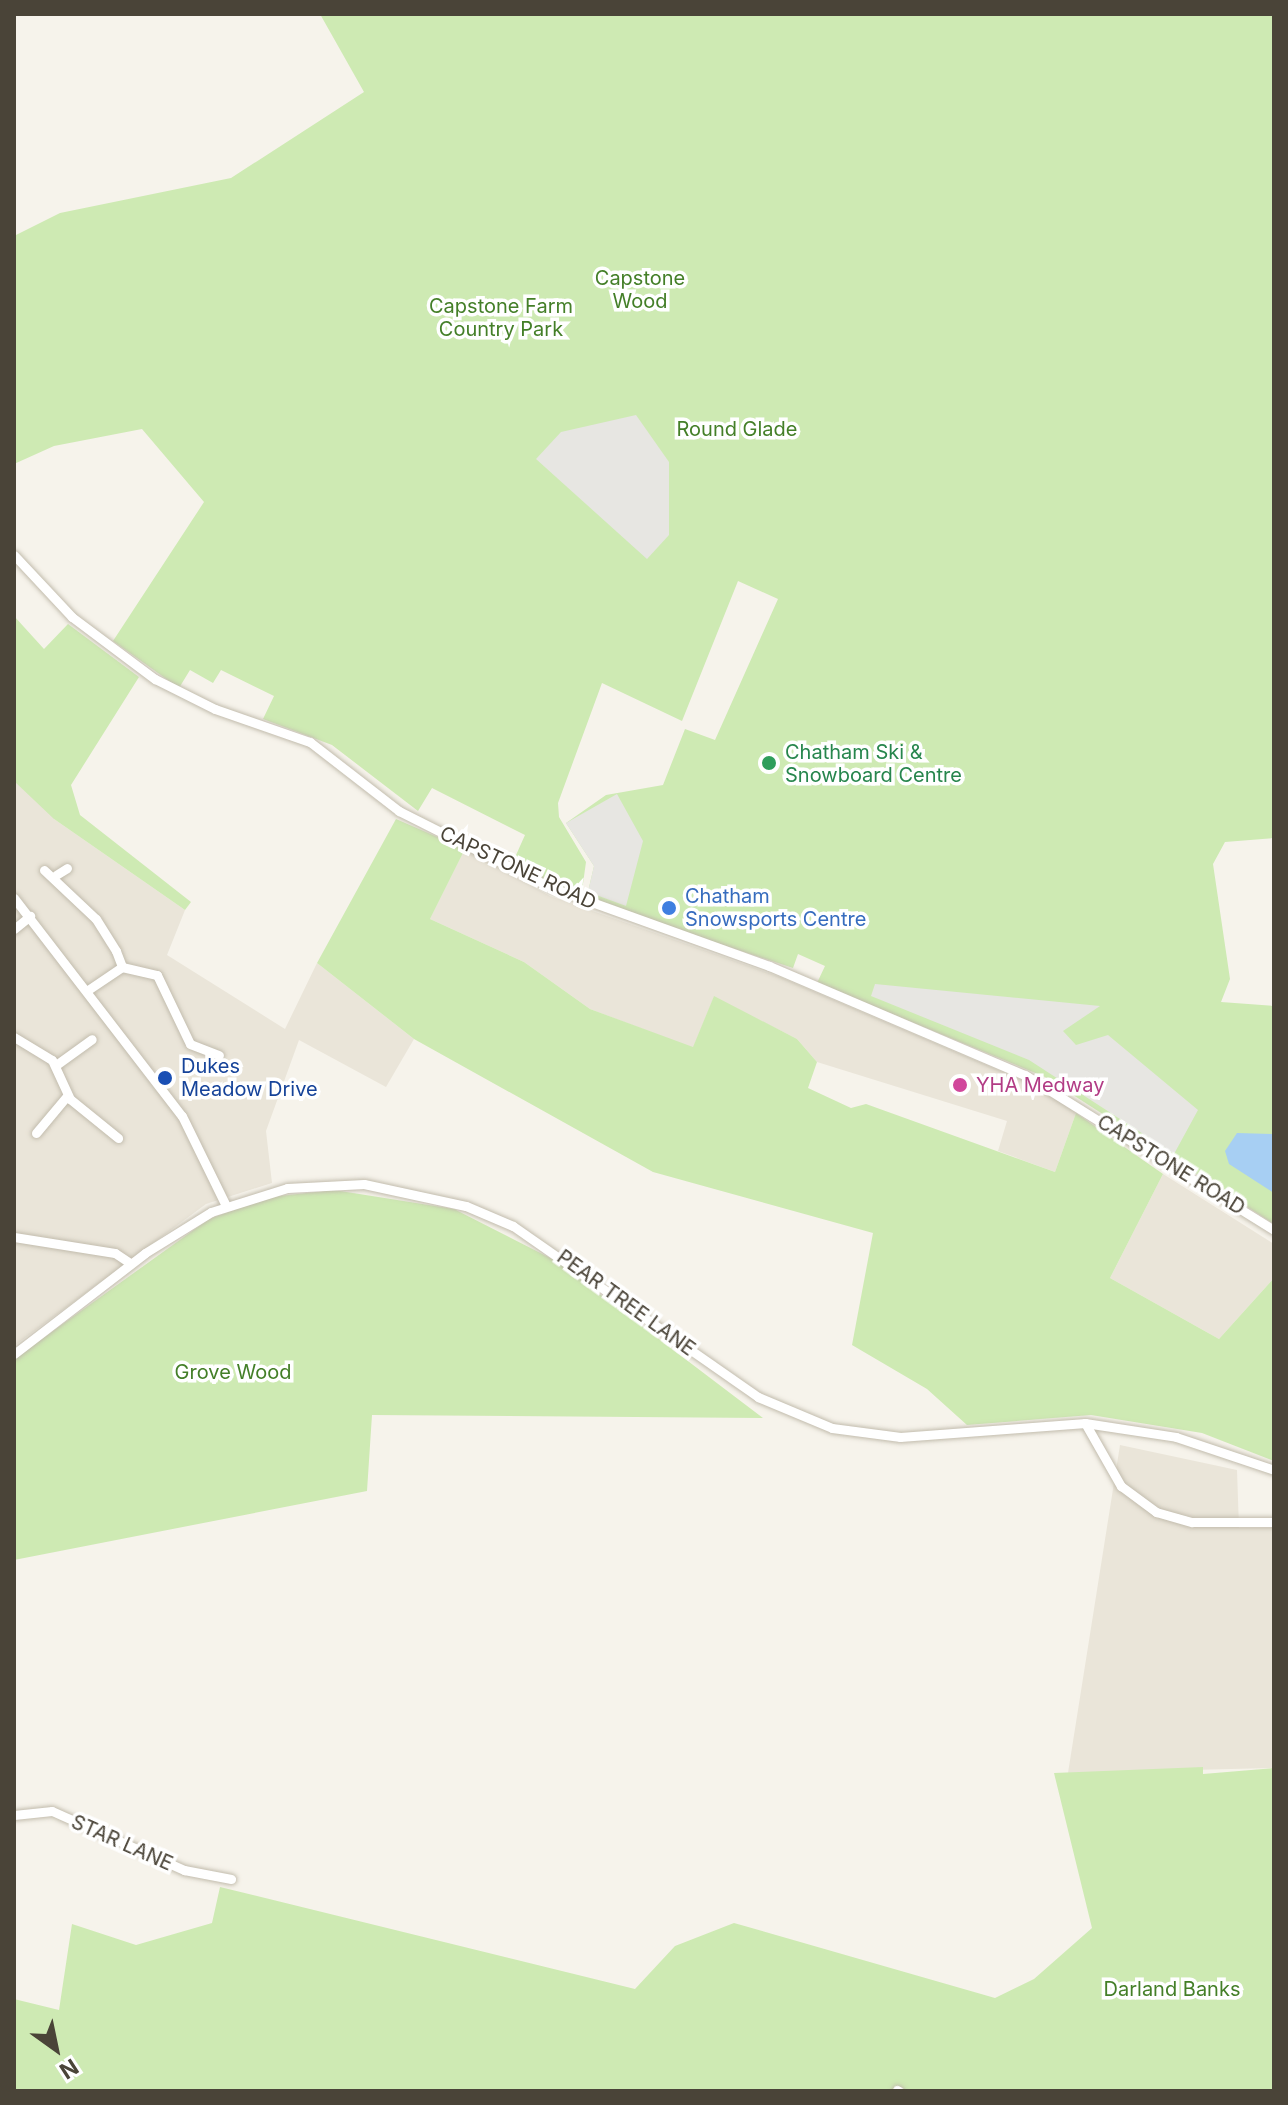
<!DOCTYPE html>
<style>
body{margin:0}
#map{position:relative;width:1288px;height:2105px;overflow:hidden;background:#f6f3eb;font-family:Inter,sans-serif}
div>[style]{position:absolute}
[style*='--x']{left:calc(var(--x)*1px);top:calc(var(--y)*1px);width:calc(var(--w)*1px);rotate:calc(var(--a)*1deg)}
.residential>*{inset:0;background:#eae5d9}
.green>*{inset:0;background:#ceeab3}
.parking>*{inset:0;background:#e7e6e2}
.water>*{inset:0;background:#a7cff3}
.roads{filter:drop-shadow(0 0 2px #c2bcad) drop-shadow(0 0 2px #c2bcad)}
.minor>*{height:9px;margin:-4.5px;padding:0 4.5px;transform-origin:4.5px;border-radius:4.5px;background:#fff}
.dots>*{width:22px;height:22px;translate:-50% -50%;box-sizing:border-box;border:4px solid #fff;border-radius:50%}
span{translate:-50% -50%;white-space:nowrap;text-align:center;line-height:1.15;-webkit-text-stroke:7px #fff;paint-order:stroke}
.park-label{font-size:20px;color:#447f28}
.leisure-label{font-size:20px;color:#27864d}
.left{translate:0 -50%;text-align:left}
.street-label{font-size:20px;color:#4a4438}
.shop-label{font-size:20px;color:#366cbe}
.transit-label{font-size:20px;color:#164399}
.hotel-label{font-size:20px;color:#b23c85}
.frame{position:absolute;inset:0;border:16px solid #4a4438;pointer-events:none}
.north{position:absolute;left:16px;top:2009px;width:80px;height:80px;-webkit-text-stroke:6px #fff;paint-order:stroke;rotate:147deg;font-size:22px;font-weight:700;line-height:32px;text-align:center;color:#4a4438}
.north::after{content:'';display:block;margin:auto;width:28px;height:36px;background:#4a4438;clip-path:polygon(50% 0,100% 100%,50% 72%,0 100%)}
</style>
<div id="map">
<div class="residential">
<i style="clip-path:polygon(14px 733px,71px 785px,54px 819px,185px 910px,167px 955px,285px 1029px,317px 963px,414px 1039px,386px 1087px,299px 1040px,266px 1131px,272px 1183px,206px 1204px,14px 1346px)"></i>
<i style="clip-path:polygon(465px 849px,550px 896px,780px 977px,1038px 1087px,1076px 1113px,1055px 1172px,998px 1151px,1007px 1121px,817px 1062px,797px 1039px,714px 997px,693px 1048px,590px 1009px,524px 962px,430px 919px)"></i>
<i style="clip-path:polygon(1163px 1174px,1274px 1244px,1274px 1278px,1219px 1339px,1110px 1278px)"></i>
<i style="clip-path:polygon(1120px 1445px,1237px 1470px,1239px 1528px,1274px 1528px,1274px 1768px,1068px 1773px)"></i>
</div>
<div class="green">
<i style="clip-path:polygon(320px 14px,1274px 14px,1274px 838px,1225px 842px,1213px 864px,1230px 979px,1221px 1002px,1274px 1006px,1274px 1224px,1045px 1077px,817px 983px,825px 966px,798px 954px,793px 968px,586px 900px,594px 866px,566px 823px,606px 795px,663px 785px,685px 729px,715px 740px,778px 599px,738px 581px,682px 721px,602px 683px,558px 803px,559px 817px,586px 862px,581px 898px,512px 864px,525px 835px,432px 788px,418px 811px,332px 745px,263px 719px,274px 696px,221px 670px,213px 683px,190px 670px,179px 688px,113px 641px,204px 502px,142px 429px,54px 446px,14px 464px,14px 236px,60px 213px,231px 178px,364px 92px)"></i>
<i style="clip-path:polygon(14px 616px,44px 649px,68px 624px,139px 677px,71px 785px,80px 815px,191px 902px,185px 910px,54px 819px,14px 781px)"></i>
<i style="clip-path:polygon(396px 819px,465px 849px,430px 919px,524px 962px,590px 1009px,693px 1047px,714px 996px,797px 1039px,817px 1062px,808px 1088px,851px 1108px,866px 1104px,1055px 1172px,1076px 1113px,1163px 1174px,1110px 1278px,1219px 1339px,1274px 1278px,1274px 1461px,1202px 1433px,1091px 1415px,967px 1425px,927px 1389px,852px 1345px,873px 1233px,653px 1172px,414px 1039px,317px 963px)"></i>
<i style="clip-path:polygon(334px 1190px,454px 1209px,556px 1261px,763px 1418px,372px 1415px,367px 1491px,14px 1560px,14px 1359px,209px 1219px,270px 1197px)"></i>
<i style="clip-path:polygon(1203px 1767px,1203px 1774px,1274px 1768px,1274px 2091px,14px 2091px,14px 1999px,59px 2010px,72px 1924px,136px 1945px,212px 1923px,220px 1887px,635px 1989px,675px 1946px,734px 1923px,995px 1998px,1034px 1979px,1092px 1928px,1054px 1773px)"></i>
</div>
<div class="parking">
<i style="clip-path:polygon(636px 415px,669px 462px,669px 535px,647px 559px,536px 459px,561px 432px)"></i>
<i style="clip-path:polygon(617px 794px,643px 841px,626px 906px,588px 892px,594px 866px,566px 823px)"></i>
<i style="clip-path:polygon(875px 984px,1100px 1006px,1063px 1031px,1076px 1045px,1108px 1035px,1198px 1110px,1174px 1154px,1029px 1060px,871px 996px)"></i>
</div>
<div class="water">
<i style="clip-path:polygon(1237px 1133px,1274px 1134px,1274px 1193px,1229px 1164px,1225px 1151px)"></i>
</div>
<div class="roads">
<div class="minor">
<i style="--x:14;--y:555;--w:85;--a:46.9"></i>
<i style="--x:72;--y:617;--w:104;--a:36.8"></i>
<i style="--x:155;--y:679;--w:67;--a:26.6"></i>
<i style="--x:215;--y:709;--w:101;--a:19.2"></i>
<i style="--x:310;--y:742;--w:113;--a:37.8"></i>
<i style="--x:399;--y:811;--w:169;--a:26.7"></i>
<i style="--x:550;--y:887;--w:233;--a:19.8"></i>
<i style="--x:769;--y:966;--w:278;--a:23.1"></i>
<i style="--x:1025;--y:1075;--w:293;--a:31.9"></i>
<i style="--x:44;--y:870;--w:71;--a:43.3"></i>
<i style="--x:96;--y:919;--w:38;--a:58"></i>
<i style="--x:116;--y:951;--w:17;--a:69"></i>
<i style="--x:122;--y:967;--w:40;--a:146"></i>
<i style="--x:56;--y:875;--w:13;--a:-32"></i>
<i style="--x:14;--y:898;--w:275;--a:52.4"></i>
<i style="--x:182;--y:1116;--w:100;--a:63.9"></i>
<i style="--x:14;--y:929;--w:21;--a:-39"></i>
<i style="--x:122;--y:967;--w:36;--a:13"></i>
<i style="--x:157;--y:975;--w:76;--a:64.4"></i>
<i style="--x:190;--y:1044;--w:31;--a:21"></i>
<i style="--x:14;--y:1037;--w:44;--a:31.2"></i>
<i style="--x:52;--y:1060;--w:43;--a:65.2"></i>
<i style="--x:70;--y:1099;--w:62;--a:39.1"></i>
<i style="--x:56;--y:1065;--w:44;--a:-35.8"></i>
<i style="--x:36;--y:1133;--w:48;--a:-50"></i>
<i style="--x:14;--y:1237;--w:102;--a:9"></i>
<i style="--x:115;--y:1253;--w:18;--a:34"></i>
<i style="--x:14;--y:1354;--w:165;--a:-37.6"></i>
<i style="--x:145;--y:1253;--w:78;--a:-31.8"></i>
<i style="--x:211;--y:1212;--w:80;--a:-17.5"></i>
<i style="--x:287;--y:1188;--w:77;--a:-3"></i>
<i style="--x:364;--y:1184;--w:104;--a:12.2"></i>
<i style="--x:466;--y:1206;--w:51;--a:23.1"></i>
<i style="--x:513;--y:1226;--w:299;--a:34.9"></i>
<i style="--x:758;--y:1397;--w:80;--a:22.7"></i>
<i style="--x:832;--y:1428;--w:69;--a:7.5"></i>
<i style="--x:900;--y:1437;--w:186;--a:-4.3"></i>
<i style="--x:1085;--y:1423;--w:92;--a:8.7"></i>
<i style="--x:1176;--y:1437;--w:103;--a:18.6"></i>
<i style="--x:1085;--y:1423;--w:73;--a:60.3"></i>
<i style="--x:1121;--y:1486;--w:44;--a:36.6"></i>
<i style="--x:1156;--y:1512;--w:37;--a:16"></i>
<i style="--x:1192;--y:1522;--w:82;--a:0"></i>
<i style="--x:14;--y:1815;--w:38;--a:-6"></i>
<i style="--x:52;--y:1811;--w:145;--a:24.1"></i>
<i style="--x:184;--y:1870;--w:48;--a:10.8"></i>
<i style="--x:897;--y:2090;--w:2;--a:27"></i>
</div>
</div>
<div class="dots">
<i style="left:769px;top:763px;background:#2e9e5b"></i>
<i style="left:669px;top:908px;background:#3f7fe0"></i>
<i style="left:165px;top:1078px;background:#1a4fb4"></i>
<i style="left:960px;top:1085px;background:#d1479c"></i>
</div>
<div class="park-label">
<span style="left:640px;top:290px">Capstone<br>Wood</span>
<span style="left:501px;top:318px">Capstone Farm<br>Country Park</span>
<span style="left:737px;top:429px">Round Glade</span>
<span style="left:233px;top:1372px">Grove Wood</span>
<span style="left:1172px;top:1989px">Darland Banks</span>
</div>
<div class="leisure-label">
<span class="left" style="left:785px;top:764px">Chatham Ski &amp;<br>Snowboard Centre</span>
</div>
<div class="street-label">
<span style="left:518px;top:868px;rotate:25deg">CAPSTONE ROAD</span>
<span style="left:1171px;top:1165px;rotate:32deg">CAPSTONE ROAD</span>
<span style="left:626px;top:1303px;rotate:36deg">PEAR TREE LANE</span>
<span style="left:122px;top:1843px;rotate:24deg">STAR LANE</span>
</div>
<div class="shop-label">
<span class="left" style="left:685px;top:908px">Chatham<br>Snowsports Centre</span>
</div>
<div class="transit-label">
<span class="left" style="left:181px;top:1078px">Dukes<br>Meadow Drive</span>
</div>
<div class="hotel-label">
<span class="left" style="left:976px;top:1085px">YHA Medway</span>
</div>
<div class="frame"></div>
<div class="north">N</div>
</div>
